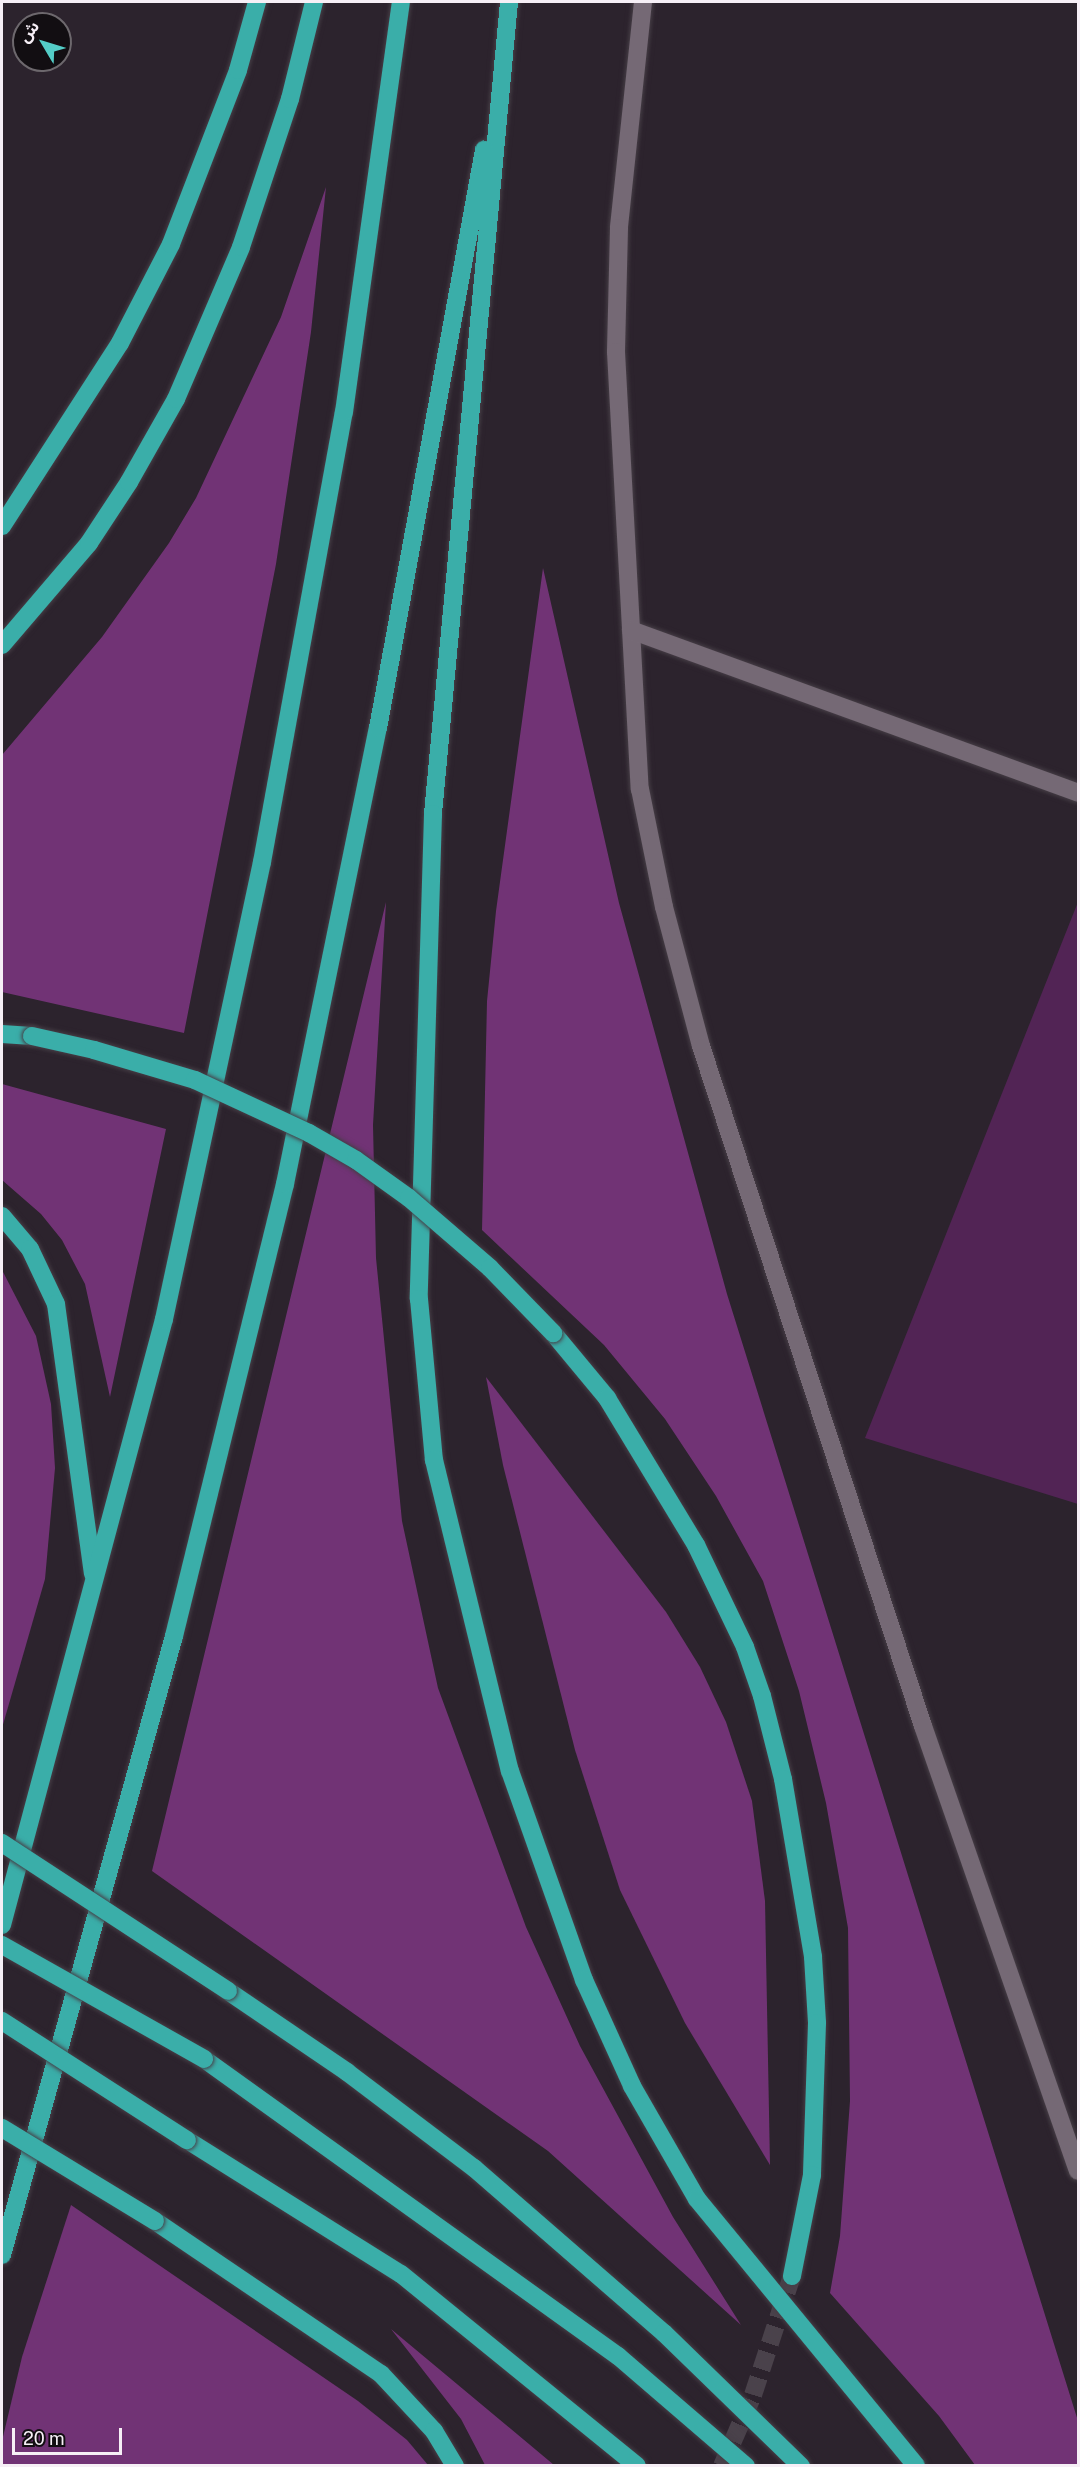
<!DOCTYPE html>
<meta charset="utf-8">
<style>
body{margin:0}
#map{position:relative;width:1080px;height:2467px;overflow:hidden;background:#2c232d;font-family:"Public Sans","Noto Sans Arabic",sans-serif}
div>[style]{position:absolute}
[style*='--x']{left:calc(var(--x)*1px);top:calc(var(--y)*1px);width:calc(var(--w)*1px);rotate:calc(var(--a)*1deg)}
.green>*{inset:0;background:#522455}
.forest>*{inset:0;background:#713375}
.highway-tunnel>*{height:18px;margin-top:-9px;transform-origin:0;background:repeating-linear-gradient(90deg,#4a424b 0 18px,transparent 0 27px)}
.roads{filter:drop-shadow(0 0 2px #463e46) drop-shadow(0 0 2px #463e46)}
.street>*{height:18px;margin:-9px;padding:0 9px;transform-origin:9px;border-radius:9px;background:#756975}
.highway>*{height:18px;margin:-9px;padding:0 9px;transform-origin:9px;border-radius:9px;background:#3aaea9}
.bridges{filter:drop-shadow(0 0 2px #463e46) drop-shadow(0 0 2px #463e46)}
.highway-bridge>*{height:18px;margin:-9px;padding:0 9px;transform-origin:9px;border-radius:9px;background:#3aaea9}
span{translate:-50% -50%;white-space:nowrap;text-align:center;line-height:1.15;-webkit-text-stroke:6px #120e12;paint-order:stroke}
.frame{position:absolute;inset:0;border:3px solid #f6eff6;pointer-events:none}
.north{position:absolute;left:12px;top:12px;width:60px;height:60px;box-sizing:border-box;background:#120e12;border:2px solid #6d686d;border-radius:50%;rotate:308deg;font-size:16px;font-weight:700;line-height:24px;text-align:center;color:#f6eff6}
.north::after{content:'';display:block;margin:auto;width:21px;height:27px;background:#54cdc7;clip-path:polygon(50% 0,100% 100%,50% 72%,0 100%)}
.scale{position:absolute;left:12px;top:2428px;width:110px;height:27px;box-sizing:border-box;border:3px solid #f6eff6;border-top:0;padding-left:8px;font-size:18px;line-height:21px;white-space:nowrap;color:#f6eff6;-webkit-text-stroke:4px #120e12;paint-order:stroke}
</style>
<div id="map">
<div class="green">
<i style="clip-path:polygon(1078px 902px,1078px 1504px,865px 1438px)"></i>
</div>
<div class="forest">
<i style="clip-path:polygon(326px 187px,311px 332px,276px 564px,184px 1033px,2px 992px,2px 755px,102px 637px,169px 543px,196px 498px,281px 317px)"></i>
<i style="clip-path:polygon(543px 568px,619px 903px,727px 1294px,1078px 2421px,1078px 2465px,975px 2465px,939px 2416px,830px 2293px,840px 2236px,850px 2101px,848px 1928px,826px 1803px,799px 1691px,763px 1581px,716px 1496px,665px 1419px,604px 1345px,482px 1230px,487px 1001px,496px 911px)"></i>
<i style="clip-path:polygon(386px 902px,373px 1125px,376px 1258px,402px 1521px,438px 1688px,526px 1927px,580px 2046px,673px 2217px,741px 2325px,548px 2151px,152px 1871px)"></i>
<i style="clip-path:polygon(2px 1084px,166px 1129px,110px 1397px,85px 1284px,62px 1240px,41px 1214px,2px 1180px)"></i>
<i style="clip-path:polygon(2px 1270px,36px 1336px,51px 1404px,55px 1468px,45px 1579px,2px 1728px)"></i>
<i style="clip-path:polygon(486px 1377px,666px 1612px,700px 1667px,726px 1722px,752px 1801px,765px 1901px,770px 2165px,685px 2023px,620px 1890px,575px 1750px,503px 1465px)"></i>
<i style="clip-path:polygon(71px 2205px,358px 2401px,407px 2440px,428px 2465px,2px 2465px,2px 2441px,22px 2357px)"></i>
<i style="clip-path:polygon(391px 2329px,554px 2465px,485px 2465px,461px 2419px)"></i>
</div>
<div class="highway-tunnel">
<i style="--x:722;--y:2466;--w:77;--a:-66.4"></i>
<i style="--x:753;--y:2395;--w:125;--a:-71.9"></i>
</div>
<div class="roads">
<div class="street">
<i style="--x:643;--y:2;--w:227;--a:96.1"></i>
<i style="--x:619;--y:228;--w:124;--a:91.4"></i>
<i style="--x:616;--y:352;--w:438;--a:86.9"></i>
<i style="--x:640;--y:789;--w:120;--a:78.5"></i>
<i style="--x:664;--y:907;--w:144;--a:75.1"></i>
<i style="--x:701;--y:1046;--w:715;--a:71.92"></i>
<i style="--x:923;--y:1726;--w:471;--a:70.8"></i>
<i style="--x:631;--y:630;--w:476;--a:20"></i>
</div>
<div class="highway">
<i style="--x:509;--y:2;--w:816;--a:95.35"></i>
<i style="--x:433;--y:814;--w:485;--a:91.7"></i>
<i style="--x:419;--y:1299;--w:162;--a:84.7"></i>
<i style="--x:434;--y:1460;--w:320;--a:76.3"></i>
<i style="--x:510;--y:1771;--w:222;--a:70.5"></i>
<i style="--x:584;--y:1980;--w:116;--a:65.6"></i>
<i style="--x:632;--y:2086;--w:130;--a:60.1"></i>
<i style="--x:697;--y:2199;--w:345;--a:50.6"></i>
<i style="--x:2;--y:526;--w:218;--a:-57.2"></i>
<i style="--x:120;--y:343;--w:111;--a:-62.7"></i>
<i style="--x:171;--y:244;--w:186;--a:-68.9"></i>
<i style="--x:238;--y:70;--w:71;--a:-74.4"></i>
<i style="--x:2;--y:645;--w:134;--a:-49.5"></i>
<i style="--x:89;--y:543;--w:73;--a:-56.7"></i>
<i style="--x:129;--y:482;--w:95;--a:-60.5"></i>
<i style="--x:176;--y:399;--w:165;--a:-66.8"></i>
<i style="--x:241;--y:247;--w:156;--a:-71.7"></i>
<i style="--x:290;--y:99;--w:100;--a:-76.1"></i>
<i style="--x:2;--y:1034;--w:30;--a:4"></i>
<i style="--x:2;--y:1216;--w:43;--a:49.7"></i>
<i style="--x:30;--y:1249;--w:61;--a:64.7"></i>
<i style="--x:56;--y:1304;--w:272;--a:82.2"></i>
<i style="--x:553;--y:1333;--w:85;--a:50.3"></i>
<i style="--x:607;--y:1398;--w:172;--a:58.8"></i>
<i style="--x:696;--y:1545;--w:113;--a:64.3"></i>
<i style="--x:745;--y:1647;--w:52;--a:70.9"></i>
<i style="--x:762;--y:1696;--w:86;--a:75.8"></i>
<i style="--x:783;--y:1779;--w:181;--a:80.4"></i>
<i style="--x:813;--y:1957;--w:66;--a:86.5"></i>
<i style="--x:817;--y:2023;--w:152;--a:91.9"></i>
<i style="--x:812;--y:2175;--w:103;--a:101.2"></i>
<i style="--x:2;--y:1925;--w:627;--a:-75.03"></i>
<i style="--x:164;--y:1319;--w:467;--a:-77.9"></i>
<i style="--x:262;--y:862;--w:457;--a:-79.7"></i>
<i style="--x:344;--y:412;--w:414;--a:-82.1"></i>
<i style="--x:228;--y:1991;--w:144;--a:34.2"></i>
<i style="--x:347;--y:2072;--w:159;--a:37.1"></i>
<i style="--x:474;--y:2168;--w:252;--a:41"></i>
<i style="--x:664;--y:2333;--w:191;--a:44.2"></i>
<i style="--x:204;--y:2059;--w:510;--a:35.66"></i>
<i style="--x:618;--y:2356;--w:169;--a:40.7"></i>
<i style="--x:187;--y:2140;--w:252;--a:32.1"></i>
<i style="--x:401;--y:2274;--w:304;--a:39.1"></i>
<i style="--x:155;--y:2221;--w:273;--a:34.1"></i>
<i style="--x:381;--y:2374;--w:78;--a:47.1"></i>
<i style="--x:434;--y:2431;--w:41;--a:59"></i>
<i style="--x:2;--y:2255;--w:642;--a:-74.47"></i>
<i style="--x:174;--y:1636;--w:465;--a:-76.2"></i>
<i style="--x:285;--y:1184;--w:465;--a:-78.5"></i>
<i style="--x:378;--y:728;--w:588;--a:-79.61"></i>
</div>
</div>
<div class="bridges">
<div class="highway-bridge">
<i style="--x:32;--y:1036;--w:64;--a:12.7"></i>
<i style="--x:94;--y:1050;--w:105;--a:16.5"></i>
<i style="--x:195;--y:1080;--w:126;--a:24.9"></i>
<i style="--x:309;--y:1133;--w:54;--a:29.9"></i>
<i style="--x:356;--y:1160;--w:65;--a:35.6"></i>
<i style="--x:409;--y:1198;--w:107;--a:40.8"></i>
<i style="--x:490;--y:1268;--w:91;--a:45.9"></i>
<i style="--x:2;--y:1843;--w:270;--a:33.2"></i>
<i style="--x:2;--y:1945;--w:232;--a:29.4"></i>
<i style="--x:2;--y:2021;--w:220;--a:32.8"></i>
<i style="--x:2;--y:2128;--w:179;--a:31.3"></i>
</div>
</div>
<div class="frame"></div>
<div class="north">ش</div>
<div class="scale">20 m</div>
</div>
